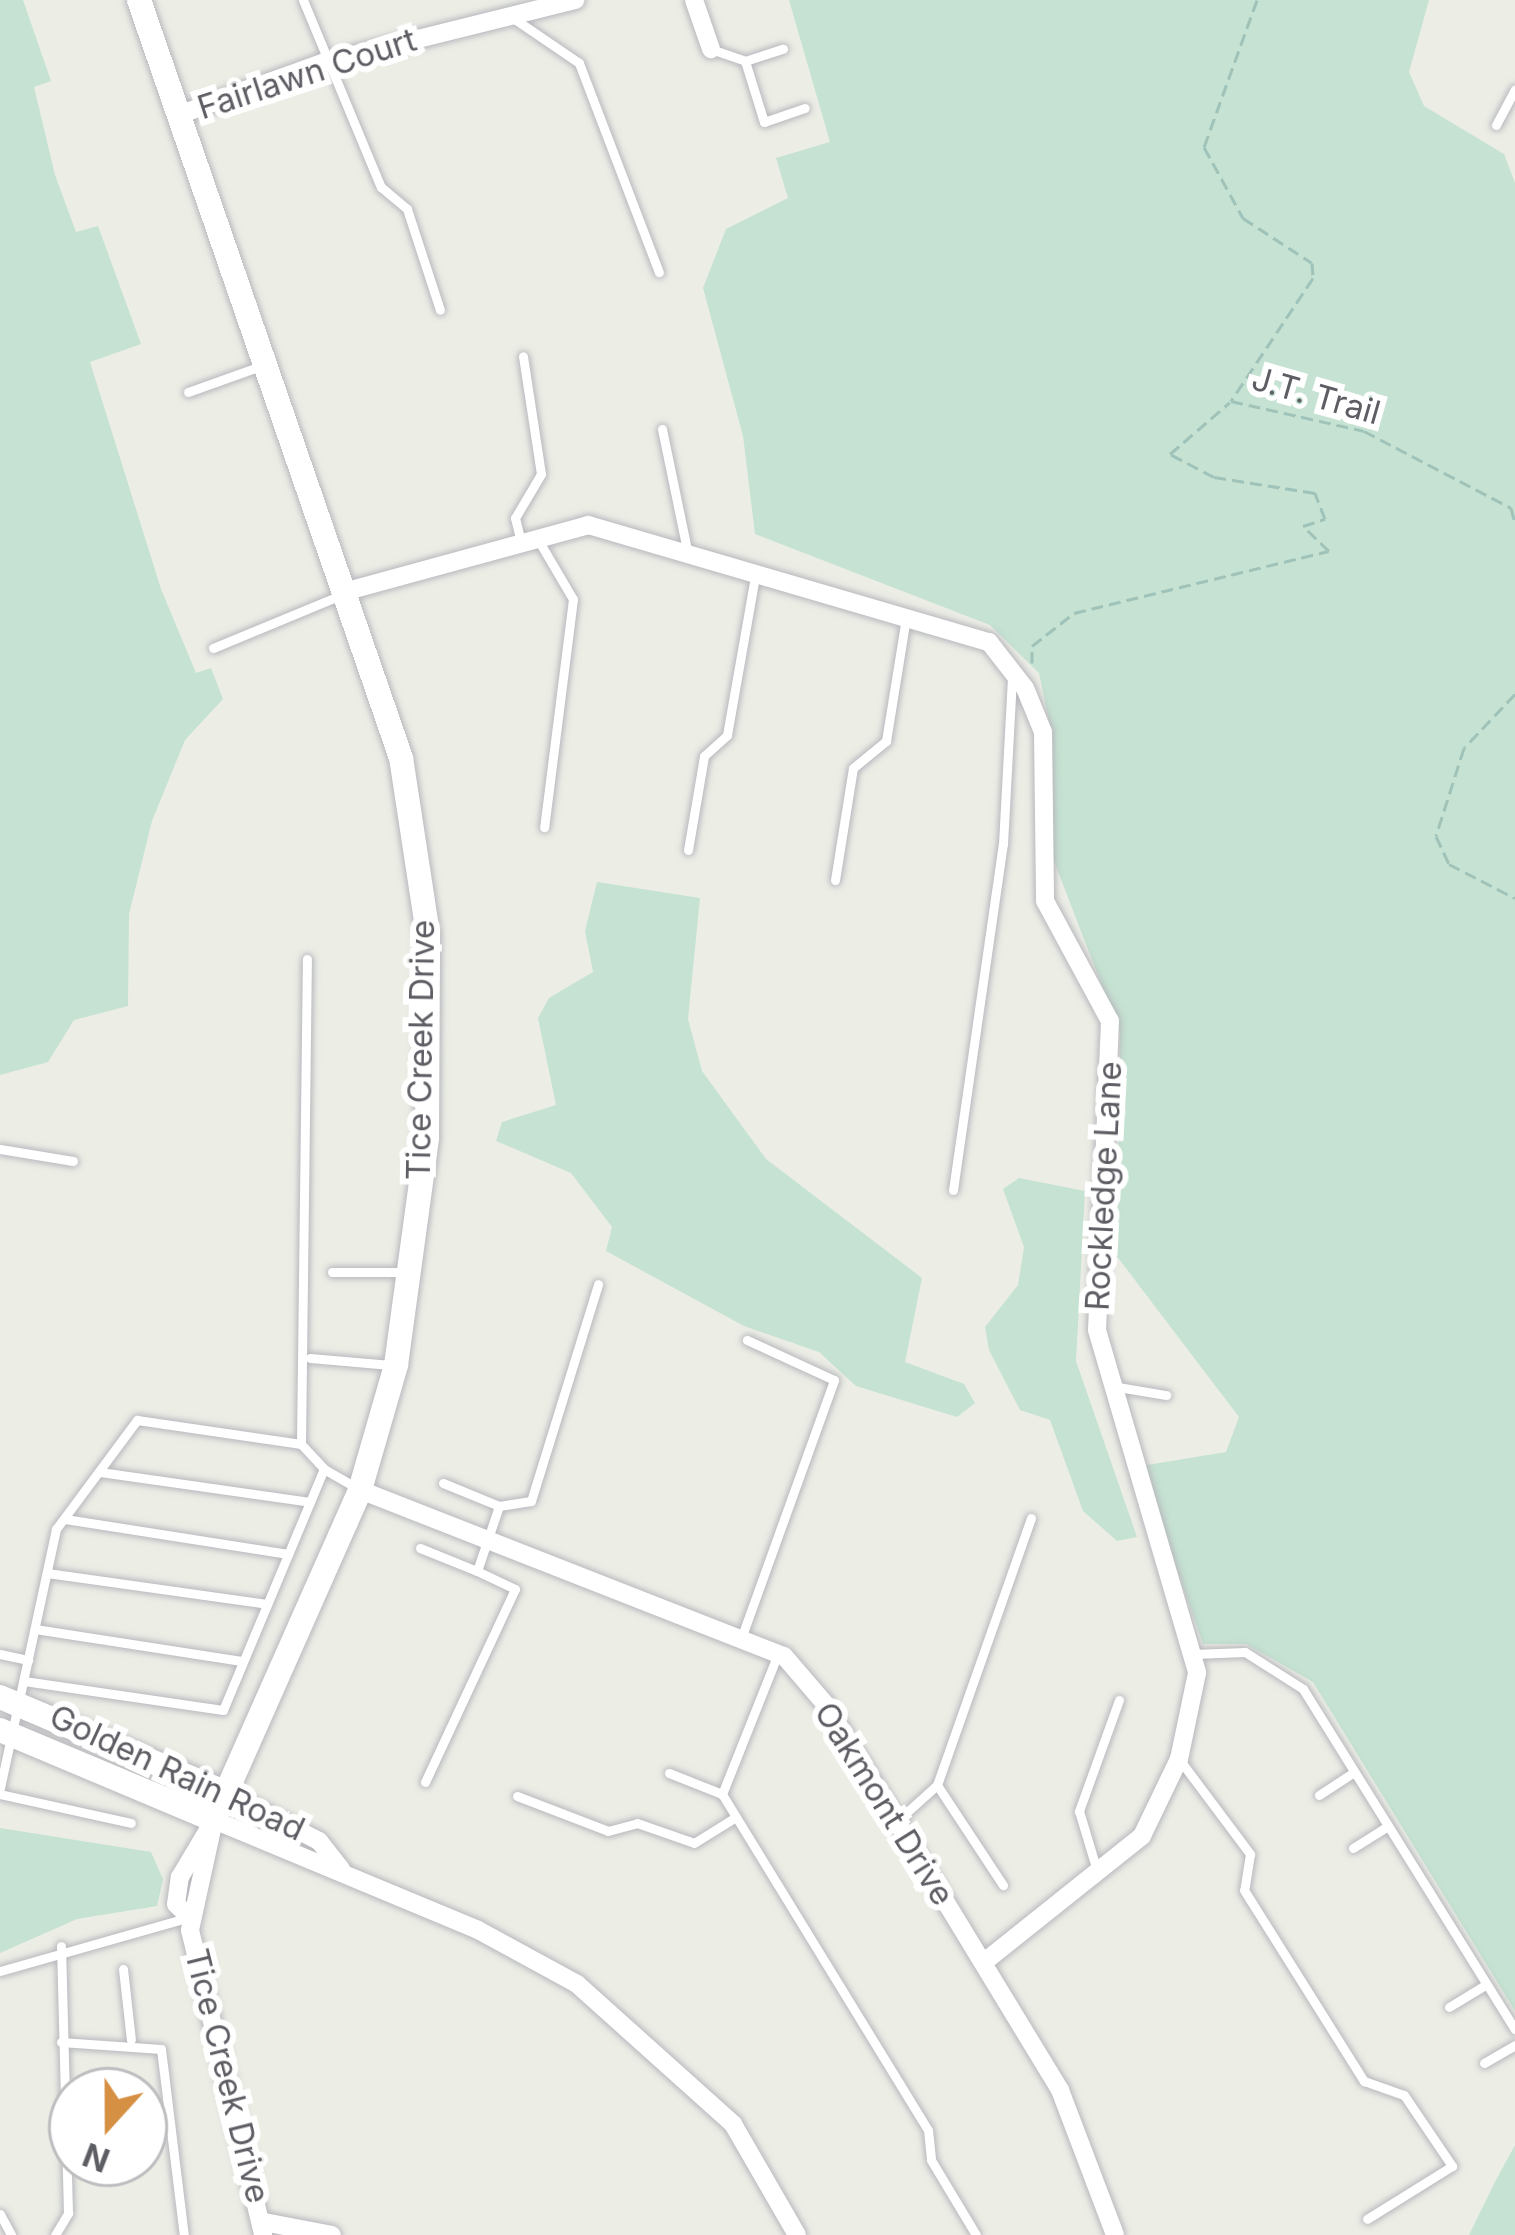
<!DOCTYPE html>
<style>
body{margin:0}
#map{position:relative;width:1515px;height:2235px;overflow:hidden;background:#eceee6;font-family:Inter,sans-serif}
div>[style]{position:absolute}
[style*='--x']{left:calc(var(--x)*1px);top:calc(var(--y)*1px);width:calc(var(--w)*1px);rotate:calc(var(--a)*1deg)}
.green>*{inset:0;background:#c5e2d2}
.path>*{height:3px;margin-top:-1.5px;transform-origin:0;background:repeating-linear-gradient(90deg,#9fc2b9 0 12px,transparent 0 18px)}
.roads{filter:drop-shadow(0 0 3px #b8b8be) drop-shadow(0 0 3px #b8b8be)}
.service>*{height:9px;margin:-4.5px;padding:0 4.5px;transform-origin:4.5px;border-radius:4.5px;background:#fff}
.minor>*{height:18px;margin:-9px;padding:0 9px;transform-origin:9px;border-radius:9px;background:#fff}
.tertiary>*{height:24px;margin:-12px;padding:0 12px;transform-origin:12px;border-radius:12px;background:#fff}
span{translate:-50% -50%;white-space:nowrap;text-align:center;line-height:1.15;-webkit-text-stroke:12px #fff;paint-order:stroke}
.street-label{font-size:33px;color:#5d5d64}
.north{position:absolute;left:48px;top:2067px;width:120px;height:120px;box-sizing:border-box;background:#fff;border:3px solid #bebec1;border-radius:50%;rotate:201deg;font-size:33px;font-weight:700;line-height:48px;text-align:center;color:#5d5d64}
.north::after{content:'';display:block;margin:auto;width:42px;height:54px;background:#d69044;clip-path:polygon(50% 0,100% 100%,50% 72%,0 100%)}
</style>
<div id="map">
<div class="green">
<i style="clip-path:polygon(0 0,23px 0,51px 81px,34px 87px,55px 175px,76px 232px,98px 226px,141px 344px,90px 362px,161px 589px,196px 673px,211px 668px,223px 699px,185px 740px,152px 821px,129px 914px,128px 1006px,74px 1020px,48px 1062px,0 1075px)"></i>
<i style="clip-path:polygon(789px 0,1429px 0,1409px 72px,1424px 106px,1504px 154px,1515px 183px,1515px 2011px,1313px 1682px,1246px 1644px,1203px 1644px,1141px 1466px,1226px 1452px,1239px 1417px,1106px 1242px,1118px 1206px,1120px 1032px,1050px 851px,1052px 736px,1039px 673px,990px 625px,755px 534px,743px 436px,703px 288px,726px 229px,788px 198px,776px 158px,830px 142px)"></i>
<i style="clip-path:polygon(597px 882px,700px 898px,688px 1019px,702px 1071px,766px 1159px,922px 1278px,905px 1362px,964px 1384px,975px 1403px,957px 1417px,856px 1386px,819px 1352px,744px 1326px,606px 1251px,612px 1227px,571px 1173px,496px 1141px,502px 1122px,556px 1105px,538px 1018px,549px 998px,593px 972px,585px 931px)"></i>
<i style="clip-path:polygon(1019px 1178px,1085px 1191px,1076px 1361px,1137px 1537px,1117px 1541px,1083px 1511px,1050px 1420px,1020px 1410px,989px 1350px,985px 1327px,1018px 1285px,1024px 1247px,1003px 1189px)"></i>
<i style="clip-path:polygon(0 1828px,151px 1852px,163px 1879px,157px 1906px,77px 1919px,0 1953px)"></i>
<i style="clip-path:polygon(1515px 2145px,1515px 2235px,1469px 2235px,1496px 2180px)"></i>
</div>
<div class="path">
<i style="--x:1257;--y:0;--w:156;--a:109.8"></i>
<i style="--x:1204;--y:147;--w:81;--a:61.2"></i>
<i style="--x:1243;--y:218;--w:82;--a:33.1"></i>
<i style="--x:1312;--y:263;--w:15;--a:86"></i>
<i style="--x:1313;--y:278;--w:148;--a:123.7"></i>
<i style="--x:1231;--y:401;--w:136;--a:12.7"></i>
<i style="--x:1364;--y:431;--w:166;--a:27.6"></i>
<i style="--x:1511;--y:508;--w:16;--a:75"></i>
<i style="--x:1032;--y:663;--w:17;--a:-90"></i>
<i style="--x:1032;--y:646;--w:53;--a:-38.2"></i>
<i style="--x:1074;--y:613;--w:262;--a:-13.7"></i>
<i style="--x:1329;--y:551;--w:36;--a:-136"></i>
<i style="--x:1303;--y:526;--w:23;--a:-18"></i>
<i style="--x:1325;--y:519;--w:28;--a:-111"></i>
<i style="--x:1315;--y:493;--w:102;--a:-171"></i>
<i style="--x:1214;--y:477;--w:50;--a:-152.4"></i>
<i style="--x:1170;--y:454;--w:79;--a:-40.9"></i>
<i style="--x:1515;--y:694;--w:74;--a:133.4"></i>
<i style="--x:1464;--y:748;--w:92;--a:107.7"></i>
<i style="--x:1436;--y:836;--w:31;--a:65"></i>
<i style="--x:1449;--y:864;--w:74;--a:27.3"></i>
</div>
<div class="roads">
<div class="service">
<i style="--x:303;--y:0;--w:203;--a:67.4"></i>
<i style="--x:381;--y:187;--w:34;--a:40"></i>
<i style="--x:407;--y:209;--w:106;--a:71.9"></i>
<i style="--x:513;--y:18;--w:80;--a:34.3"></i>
<i style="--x:579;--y:63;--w:224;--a:69.1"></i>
<i style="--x:711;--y:49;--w:36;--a:19"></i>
<i style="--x:745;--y:61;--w:64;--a:72.7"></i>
<i style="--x:764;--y:122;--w:43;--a:-18.9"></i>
<i style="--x:745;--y:61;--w:40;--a:-18"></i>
<i style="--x:1496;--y:125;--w:40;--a:-62"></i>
<i style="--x:188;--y:392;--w:81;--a:-19.6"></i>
<i style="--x:662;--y:429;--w:128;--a:78.3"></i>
<i style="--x:537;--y:538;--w:71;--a:59.5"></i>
<i style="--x:573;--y:599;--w:230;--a:97.2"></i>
<i style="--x:521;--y:542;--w:25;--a:-104"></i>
<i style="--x:515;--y:518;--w:51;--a:-59.4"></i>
<i style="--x:541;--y:474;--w:119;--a:-98.7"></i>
<i style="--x:213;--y:648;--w:139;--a:-22.5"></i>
<i style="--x:688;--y:850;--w:95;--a:-80.3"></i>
<i style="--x:704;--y:756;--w:31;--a:-42"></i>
<i style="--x:727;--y:735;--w:161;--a:-80"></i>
<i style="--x:835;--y:880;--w:113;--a:-80.9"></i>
<i style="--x:853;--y:768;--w:43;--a:-39.3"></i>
<i style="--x:886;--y:741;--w:125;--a:-80.8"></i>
<i style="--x:0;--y:1149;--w:74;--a:9.3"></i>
<i style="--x:953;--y:1190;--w:350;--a:-81.8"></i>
<i style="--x:1003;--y:844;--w:166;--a:-86.9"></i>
<i style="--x:332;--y:1272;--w:72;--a:0"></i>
<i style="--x:310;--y:1358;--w:81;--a:4.9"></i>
<i style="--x:1112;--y:1386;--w:55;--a:9.5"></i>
<i style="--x:301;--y:1444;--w:485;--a:-89.3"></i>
<i style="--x:100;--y:1472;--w:212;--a:8.1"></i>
<i style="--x:443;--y:1483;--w:61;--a:22.3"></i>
<i style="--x:65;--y:1519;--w:226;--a:8.9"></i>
<i style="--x:420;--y:1548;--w:61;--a:22"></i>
<i style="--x:47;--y:1573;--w:222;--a:8"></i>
<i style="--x:35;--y:1629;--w:209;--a:8.8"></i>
<i style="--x:743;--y:1633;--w:269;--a:-70.2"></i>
<i style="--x:834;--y:1380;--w:96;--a:-155.3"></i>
<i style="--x:0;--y:1654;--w:29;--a:12"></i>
<i style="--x:1193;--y:1654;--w:52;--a:-2.2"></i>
<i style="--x:1245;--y:1652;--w:69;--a:32.5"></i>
<i style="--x:1303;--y:1689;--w:401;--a:58.1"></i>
<i style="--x:777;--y:1656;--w:149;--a:111.7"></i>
<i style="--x:722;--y:1794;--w:394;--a:58.5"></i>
<i style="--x:928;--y:2130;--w:30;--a:84"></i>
<i style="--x:931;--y:2160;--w:87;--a:59"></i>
<i style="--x:24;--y:1681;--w:201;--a:8.3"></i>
<i style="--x:223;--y:1710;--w:261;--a:-67.3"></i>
<i style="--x:324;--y:1469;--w:36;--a:30"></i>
<i style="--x:1179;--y:1759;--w:119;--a:53.2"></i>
<i style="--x:1250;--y:1854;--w:36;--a:99"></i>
<i style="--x:1244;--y:1890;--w:226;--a:57.9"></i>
<i style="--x:1364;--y:2081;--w:42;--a:19.3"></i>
<i style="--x:1404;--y:2095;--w:86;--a:55.9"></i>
<i style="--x:1452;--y:2166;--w:100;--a:148.1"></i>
<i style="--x:669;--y:1773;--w:57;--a:21.6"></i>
<i style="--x:425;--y:1782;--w:213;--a:-65"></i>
<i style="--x:515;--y:1589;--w:42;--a:-154.7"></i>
<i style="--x:477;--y:1571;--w:69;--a:-71.3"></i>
<i style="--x:499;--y:1506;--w:32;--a:-9"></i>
<i style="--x:531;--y:1501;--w:227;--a:-72.8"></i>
<i style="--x:937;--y:1785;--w:120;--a:56.6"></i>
<i style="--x:0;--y:1788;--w:265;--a:-77.8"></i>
<i style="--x:56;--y:1529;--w:136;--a:-53.4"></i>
<i style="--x:137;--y:1420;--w:166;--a:8.3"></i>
<i style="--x:301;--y:1444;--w:34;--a:47"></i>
<i style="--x:0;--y:1794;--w:134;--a:12.5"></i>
<i style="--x:1319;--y:1795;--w:42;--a:-33.3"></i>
<i style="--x:517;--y:1796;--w:97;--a:21"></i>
<i style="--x:608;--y:1831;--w:30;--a:-15"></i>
<i style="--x:637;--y:1823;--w:60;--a:19.3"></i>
<i style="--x:694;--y:1843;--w:49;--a:-31.8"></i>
<i style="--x:897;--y:1821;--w:54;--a:-42"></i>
<i style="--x:937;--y:1785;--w:283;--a:-70.6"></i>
<i style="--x:1353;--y:1848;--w:41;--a:-32.2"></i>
<i style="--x:1098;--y:1874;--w:66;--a:-106.8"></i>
<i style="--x:1079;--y:1811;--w:118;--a:-70.2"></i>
<i style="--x:123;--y:1969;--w:71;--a:83.6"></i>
<i style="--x:0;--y:1971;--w:197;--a:-15.9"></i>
<i style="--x:1449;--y:2007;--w:44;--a:-31.2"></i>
<i style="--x:61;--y:2042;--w:100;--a:4"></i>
<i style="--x:161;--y:2049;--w:187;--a:83"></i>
<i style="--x:1484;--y:2063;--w:36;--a:-30"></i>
<i style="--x:0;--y:2214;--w:24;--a:62"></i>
<i style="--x:55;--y:2235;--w:26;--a:-59"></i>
<i style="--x:68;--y:2213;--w:267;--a:-91.5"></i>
</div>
<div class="minor">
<i style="--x:694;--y:0;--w:52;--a:70.9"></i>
<i style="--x:179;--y:115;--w:155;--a:-20"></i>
<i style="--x:325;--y:62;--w:258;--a:-13.9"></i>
<i style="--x:351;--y:590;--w:246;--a:-15.3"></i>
<i style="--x:588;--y:525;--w:418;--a:16.3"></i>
<i style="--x:989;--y:642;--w:58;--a:52"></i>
<i style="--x:1025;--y:688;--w:48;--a:67.8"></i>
<i style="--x:1043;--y:732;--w:169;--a:89.3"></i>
<i style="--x:1045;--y:901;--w:136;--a:61.6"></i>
<i style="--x:1110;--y:1021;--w:309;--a:92.4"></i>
<i style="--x:1097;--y:1330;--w:357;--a:73.7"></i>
<i style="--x:1197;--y:1673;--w:88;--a:101.8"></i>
<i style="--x:1179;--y:1759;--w:85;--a:115.7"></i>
<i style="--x:1142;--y:1836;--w:203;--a:141.4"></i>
<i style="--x:360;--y:1490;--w:455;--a:21.4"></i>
<i style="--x:784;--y:1656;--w:65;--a:49.4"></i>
<i style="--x:826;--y:1705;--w:451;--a:58.7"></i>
<i style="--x:1060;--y:2090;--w:155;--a:69.2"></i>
<i style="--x:226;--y:1793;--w:105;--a:27.3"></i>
<i style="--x:319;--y:1841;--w:36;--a:52"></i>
<i style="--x:214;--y:1820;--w:286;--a:22.6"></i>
<i style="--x:478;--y:1930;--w:113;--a:28.6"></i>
<i style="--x:577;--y:1984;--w:210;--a:41.9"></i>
<i style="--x:733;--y:2124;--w:128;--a:60"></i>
<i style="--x:214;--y:1820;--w:113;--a:102.3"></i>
<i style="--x:190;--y:1930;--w:314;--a:76.5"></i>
<i style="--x:189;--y:1917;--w:18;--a:-135"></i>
<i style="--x:176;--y:1904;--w:27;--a:-82"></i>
<i style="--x:180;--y:1877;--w:66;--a:-59.2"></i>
<i style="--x:264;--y:2222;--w:69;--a:10.8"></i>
</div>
<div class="tertiary">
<i style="--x:0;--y:1697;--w:246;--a:23"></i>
<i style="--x:0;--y:1730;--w:232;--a:22.8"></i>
<i style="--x:214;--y:1820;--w:361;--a:-66.1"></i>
<i style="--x:360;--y:1490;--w:130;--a:-73.9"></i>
<i style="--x:396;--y:1365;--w:229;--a:-82.2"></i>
<i style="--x:427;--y:1138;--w:204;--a:-89.7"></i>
<i style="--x:428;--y:934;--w:178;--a:-98.7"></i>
<i style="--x:401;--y:758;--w:802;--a:-109.07"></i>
</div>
</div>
<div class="street-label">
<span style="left:307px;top:74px;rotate:-18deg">Fairlawn Court</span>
<span style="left:1316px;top:396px;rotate:16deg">J.T. Trail</span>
<span style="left:421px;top:1050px;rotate:-89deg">Tice Creek Drive</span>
<span style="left:1104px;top:1186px;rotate:-87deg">Rockledge Lane</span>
<span style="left:177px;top:1773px;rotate:25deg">Golden Rain Road</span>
<span style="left:884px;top:1804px;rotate:58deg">Oakmont Drive</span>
<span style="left:227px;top:2076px;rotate:76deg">Tice Creek Drive</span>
</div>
<div class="north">N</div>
</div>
